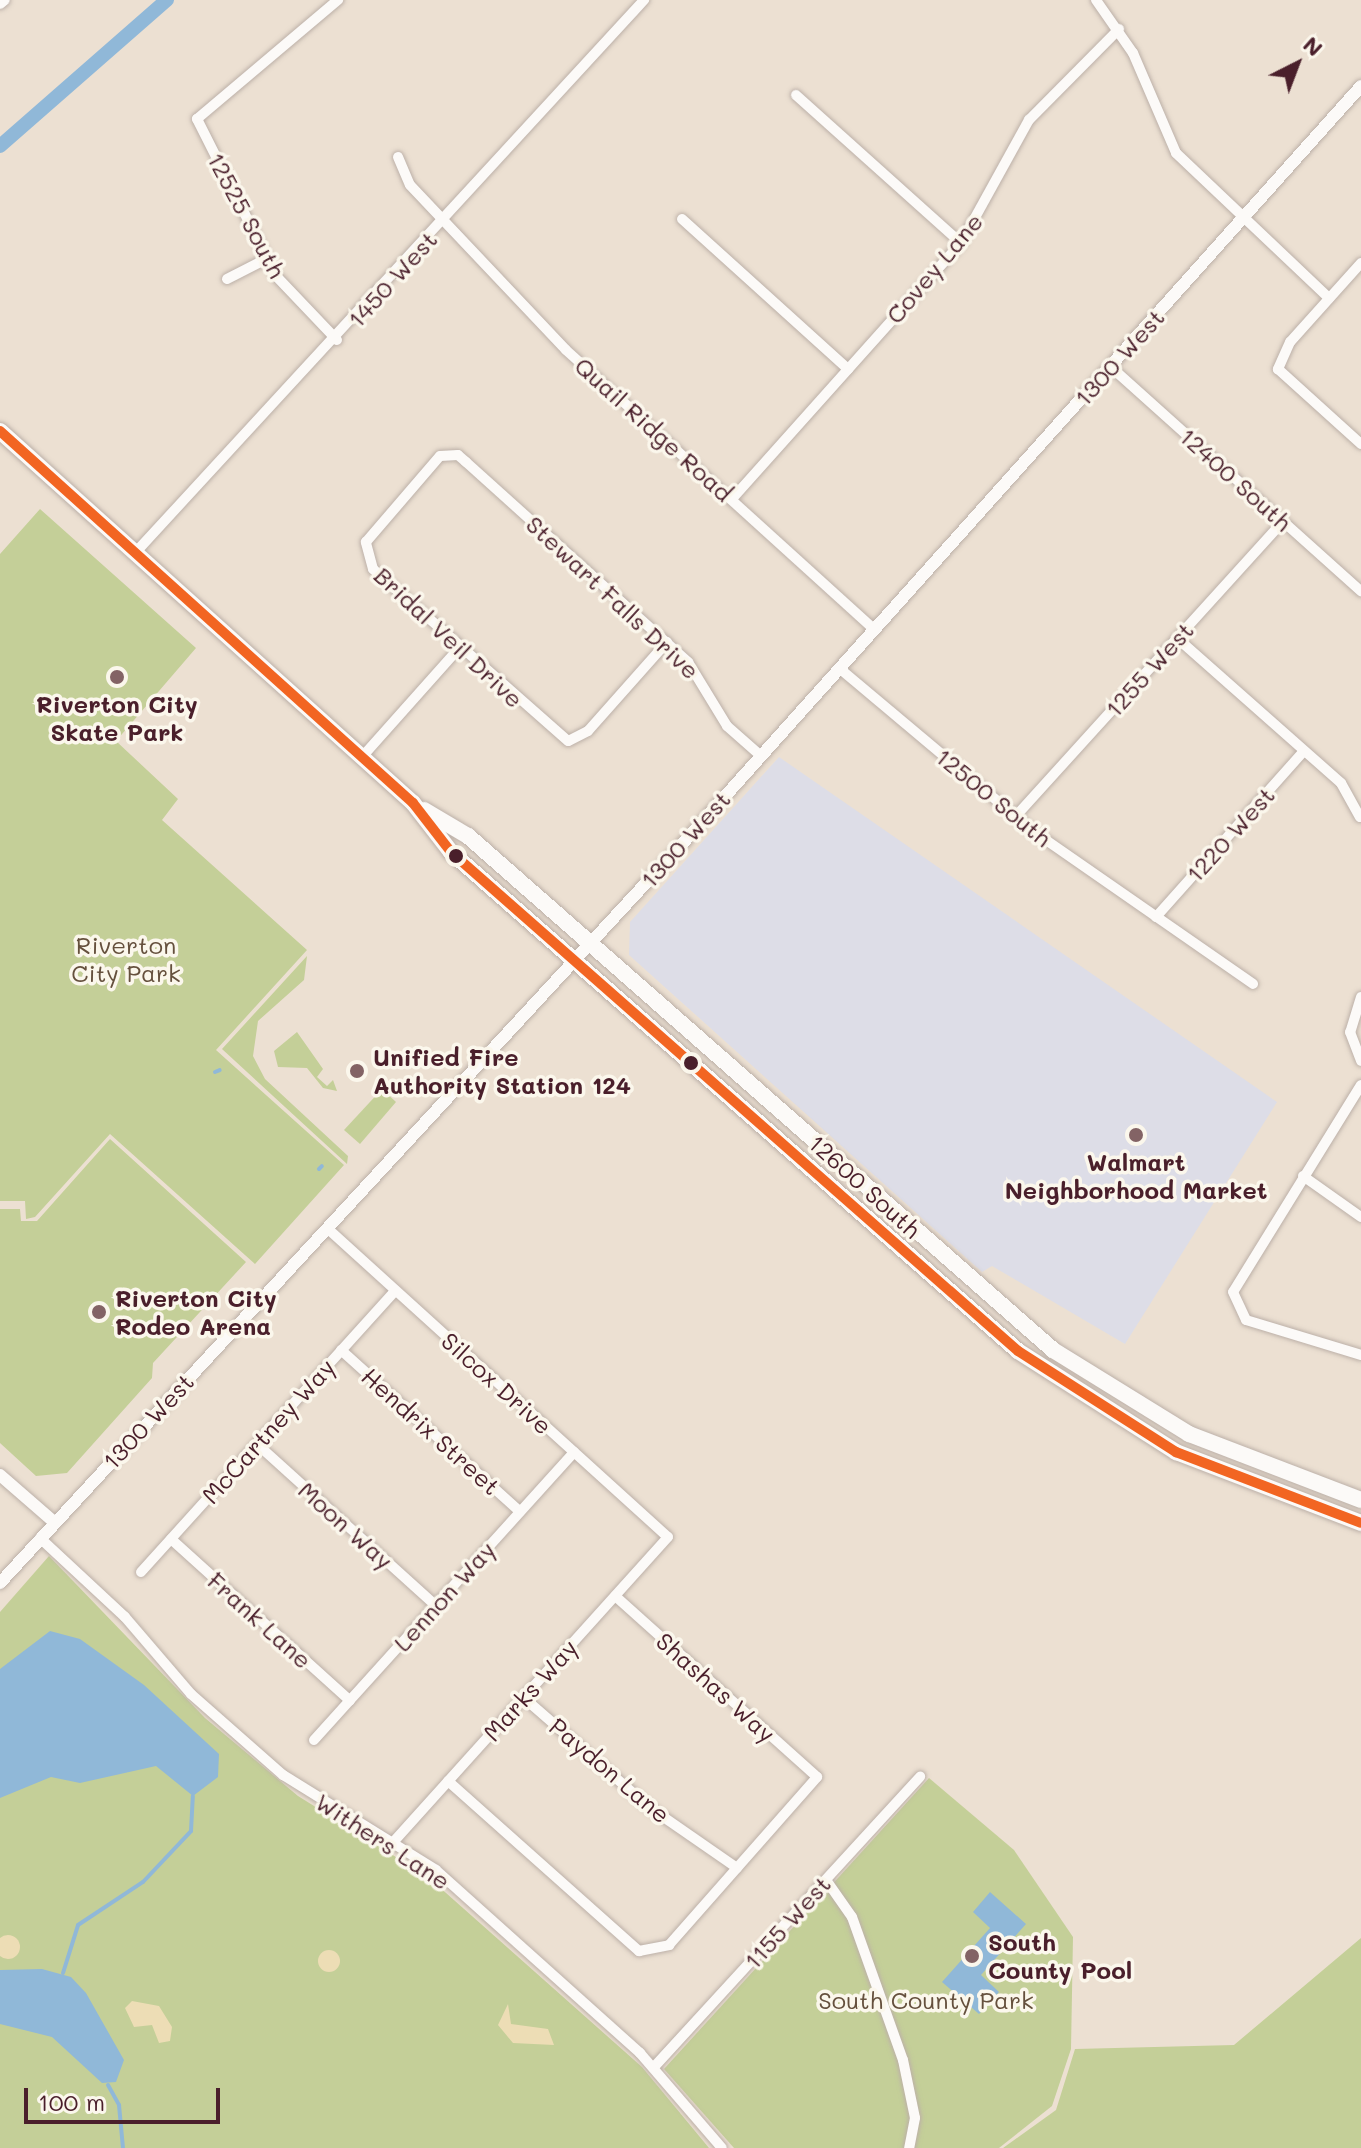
<!DOCTYPE html>
<style>
body{margin:0}
#map{position:relative;width:1361px;height:2148px;overflow:hidden;background:#ece0d2;font-family:Mali,sans-serif}
div>[style]{position:absolute}
[style*='--x']{left:calc(var(--x)*1px);top:calc(var(--y)*1px);width:calc(var(--w)*1px);rotate:calc(var(--a)*1deg)}
.built>*{inset:0;background:#dddde7}
.green>*{inset:0;background:#c4cf98}
.sand>*{inset:0;background:#edddb5}
.round{border-radius:50%}
.water>*{inset:0;background:#90b8d8}
.stream>*{height:4px;margin:-2px;padding:0 2px;transform-origin:2px;border-radius:2px;background:#90b8d8}
.canal>*{height:14px;margin:-7px;padding:0 7px;transform-origin:7px;border-radius:7px;background:#90b8d8}
.roads{filter:drop-shadow(0 0 2px #bcb0a8) drop-shadow(0 0 2px #bcb0a8)}
.minor>*{height:10px;margin:-5px;padding:0 5px;transform-origin:5px;border-radius:5px;background:#fcfaf8}
.tertiary>*{height:12px;margin:-6px;padding:0 6px;transform-origin:6px;border-radius:6px;background:#fcfaf8}
.primary>*{height:16px;margin:-8px;padding:0 8px;transform-origin:8px;border-radius:8px;background:#fcfaf8}
.bus-1>*{height:10px;margin:-5px;padding:0 5px;transform-origin:5px;border-radius:5px;background:#f26522}
.dots>*{width:22px;height:22px;translate:-50% -50%;box-sizing:border-box;border:4px solid #fbf7ec;border-radius:50%}
span{translate:-50% -50%;white-space:nowrap;text-align:center;line-height:1.15;-webkit-text-stroke:7px #fbf7ec;paint-order:stroke}
.street-label{font-size:24px;color:#4a1f2b}
.poi-label{font-size:24px;color:#4a1f2b;font-weight:700}
.left{translate:0 -50%;text-align:left}
.park-label{font-size:24px;color:#65503d}
.north{position:absolute;left:1257px;top:24px;width:80px;height:80px;-webkit-text-stroke:6px #fbf7ec;paint-order:stroke;rotate:42deg;font-size:22px;font-weight:700;line-height:32px;text-align:center;color:#4a1f2b}
.north::after{content:'';display:block;margin:auto;width:28px;height:36px;background:#4a1f2b;clip-path:polygon(50% 0,100% 100%,50% 72%,0 100%)}
.scale{position:absolute;left:24px;top:2088px;width:196px;height:36px;box-sizing:border-box;border:4px solid #4a1f2b;border-top:0;padding-left:10px;font-size:24px;line-height:28px;white-space:nowrap;color:#4a1f2b;-webkit-text-stroke:6px #fbf7ec;paint-order:stroke}
</style>
<div id="map">
<div class="built">
<i style="clip-path:polygon(779px 757px,1277px 1102px,1125px 1344px,992px 1266px,982px 1272px,629px 955px,630px 922px)"></i>
</div>
<div class="green">
<i style="clip-path:polygon(40px 509px,196px 648px,116px 741px,178px 799px,162px 820px,307px 950px,216px 1050px,344px 1165px,255px 1264px,110px 1134px,35px 1217px,26px 1219px,25px 1201px,0 1201px,0 554px)"></i>
<i style="clip-path:polygon(307px 956px,304px 980px,258px 1021px,253px 1056px,265px 1079px,348px 1156px,347px 1164px,222px 1049px)"></i>
<i style="clip-path:polygon(297px 1032px,323px 1069px,317px 1077px,327px 1086px,333px 1080px,337px 1091px,323px 1088px,307px 1068px,278px 1067px,274px 1051px)"></i>
<i style="clip-path:polygon(382px 1089px,396px 1102px,360px 1144px,344px 1130px)"></i>
<i style="clip-path:polygon(110px 1139px,246px 1262px,153px 1363px,152px 1378px,67px 1473px,36px 1476px,0 1443px,0 1209px,20px 1209px,21px 1221px,37px 1221px)"></i>
<i style="clip-path:polygon(49px 1556px,205px 1718px,298px 1796px,428px 1877px,642px 2067px,709px 2148px,0 2148px,0 1612px)"></i>
<i style="clip-path:polygon(929px 1778px,1014px 1850px,1073px 1937px,1071px 2049px,1052px 2106px,999px 2148px,734px 2148px,664px 2069px)"></i>
<i style="clip-path:polygon(1361px 1938px,1361px 2148px,1003px 2148px,1056px 2110px,1075px 2049px,1234px 2045px)"></i>
</div>
<div class="sand">
<i class="round" style="left:-4px;top:1935px;width:24px;height:24px"></i>
<i class="round" style="left:318px;top:1950px;width:22px;height:22px"></i>
<i style="clip-path:polygon(132px 2001px,159px 2006px,172px 2027px,170px 2041px,159px 2043px,152px 2025px,134px 2027px,125px 2008px)"></i>
<i style="clip-path:polygon(508px 2004px,511px 2024px,548px 2029px,554px 2045px,513px 2043px,498px 2025px)"></i>
</div>
<div class="water">
<i style="clip-path:polygon(50px 1631px,80px 1639px,144px 1685px,219px 1754px,218px 1777px,193px 1796px,156px 1766px,80px 1783px,51px 1777px,0 1798px,0 1669px)"></i>
<i style="clip-path:polygon(990px 1892px,1026px 1924px,981px 1975px,999px 1992px,979px 2014px,942px 1982px,990px 1928px,973px 1912px)"></i>
<i style="clip-path:polygon(42px 1969px,71px 1977px,86px 1993px,124px 2060px,116px 2082px,102px 2083px,52px 2037px,0 2024px,0 1970px)"></i>
</div>
<div class="stream">
<i style="--x:215;--y:1072;--w:5;--a:-22"></i>
<i style="--x:319;--y:1169;--w:4;--a:-45"></i>
<i style="--x:63;--y:1973;--w:50;--a:-72.6"></i>
<i style="--x:78;--y:1925;--w:78;--a:-33.5"></i>
<i style="--x:143;--y:1882;--w:70;--a:-46.7"></i>
<i style="--x:191;--y:1831;--w:35;--a:-87"></i>
<i style="--x:108;--y:2085;--w:23;--a:61"></i>
<i style="--x:119;--y:2105;--w:43;--a:84.7"></i>
</div>
<div class="canal">
<i style="--x:0;--y:146;--w:222;--a:-41.2"></i>
</div>
<div class="roads">
<div class="minor">
<i style="--x:1096;--y:0;--w:65;--a:55.1"></i>
<i style="--x:1133;--y:53;--w:109;--a:66.7"></i>
<i style="--x:1176;--y:153;--w:211;--a:43.5"></i>
<i style="--x:0;--y:4;--w:6;--a:-39"></i>
<i style="--x:796;--y:95;--w:222;--a:41.9"></i>
<i style="--x:398;--y:157;--w:30;--a:67"></i>
<i style="--x:410;--y:185;--w:227;--a:46.6"></i>
<i style="--x:566;--y:350;--w:416;--a:42.2"></i>
<i style="--x:682;--y:219;--w:224;--a:42.1"></i>
<i style="--x:1361;--y:263;--w:106;--a:131.9"></i>
<i style="--x:1290;--y:342;--w:30;--a:114"></i>
<i style="--x:1278;--y:369;--w:112;--a:42.1"></i>
<i style="--x:227;--y:279;--w:44;--a:-27.1"></i>
<i style="--x:337;--y:340;--w:88;--a:-133.6"></i>
<i style="--x:276;--y:276;--w:176;--a:-116.7"></i>
<i style="--x:197;--y:119;--w:185;--a:-40.2"></i>
<i style="--x:1111;--y:367;--w:336;--a:41.9"></i>
<i style="--x:732;--y:499;--w:343;--a:-48.2"></i>
<i style="--x:961;--y:243;--w:141;--a:-61.1"></i>
<i style="--x:1029;--y:120;--w:128;--a:-45.3"></i>
<i style="--x:135;--y:553;--w:752;--a:-47.37"></i>
<i style="--x:1177;--y:638;--w:219;--a:41.5"></i>
<i style="--x:1341;--y:783;--w:39;--a:61"></i>
<i style="--x:667;--y:642;--w:119;--a:131.6"></i>
<i style="--x:588;--y:731;--w:22;--a:153"></i>
<i style="--x:568;--y:741;--w:260;--a:-138.6"></i>
<i style="--x:373;--y:569;--w:28;--a:-105"></i>
<i style="--x:366;--y:542;--w:113;--a:-49.3"></i>
<i style="--x:440;--y:456;--w:18;--a:-3"></i>
<i style="--x:458;--y:455;--w:11;--a:41"></i>
<i style="--x:466;--y:462;--w:299;--a:42"></i>
<i style="--x:688;--y:662;--w:75;--a:58.6"></i>
<i style="--x:727;--y:726;--w:45;--a:41.4"></i>
<i style="--x:839;--y:668;--w:253;--a:40"></i>
<i style="--x:1033;--y:831;--w:268;--a:34.8"></i>
<i style="--x:362;--y:757;--w:146;--a:-48.3"></i>
<i style="--x:1015;--y:817;--w:399;--a:-47.8"></i>
<i style="--x:1156;--y:917;--w:222;--a:-48.3"></i>
<i style="--x:1361;--y:997;--w:37;--a:107"></i>
<i style="--x:1350;--y:1032;--w:31;--a:69"></i>
<i style="--x:1361;--y:1085;--w:243;--a:121.7"></i>
<i style="--x:1233;--y:1292;--w:31;--a:65"></i>
<i style="--x:1246;--y:1320;--w:120;--a:16.9"></i>
<i style="--x:1303;--y:1176;--w:71;--a:35.3"></i>
<i style="--x:327;--y:1228;--w:460;--a:42.2"></i>
<i style="--x:668;--y:1537;--w:412;--a:132"></i>
<i style="--x:341;--y:1350;--w:241;--a:42.1"></i>
<i style="--x:257;--y:1444;--w:241;--a:42.1"></i>
<i style="--x:40;--y:1538;--w:116;--a:42.9"></i>
<i style="--x:125;--y:1617;--w:101;--a:49.4"></i>
<i style="--x:191;--y:1694;--w:123;--a:41.4"></i>
<i style="--x:283;--y:1775;--w:180;--a:31.8"></i>
<i style="--x:436;--y:1870;--w:274;--a:41.9"></i>
<i style="--x:640;--y:2053;--w:125;--a:49.2"></i>
<i style="--x:171;--y:1539;--w:241;--a:42.1"></i>
<i style="--x:141;--y:1572;--w:379;--a:-47.9"></i>
<i style="--x:523;--y:1697;--w:167;--a:41.1"></i>
<i style="--x:649;--y:1807;--w:107;--a:34.7"></i>
<i style="--x:314;--y:1740;--w:388;--a:-47.9"></i>
<i style="--x:448;--y:1781;--w:256;--a:41.7"></i>
<i style="--x:639;--y:1951;--w:31;--a:-11"></i>
<i style="--x:669;--y:1945;--w:224;--a:-48.6"></i>
<i style="--x:817;--y:1777;--w:271;--a:-138.1"></i>
<i style="--x:826;--y:1880;--w:45;--a:54.9"></i>
<i style="--x:852;--y:1917;--w:152;--a:70.4"></i>
<i style="--x:903;--y:2060;--w:59;--a:78.3"></i>
<i style="--x:915;--y:2118;--w:31;--a:101"></i>
<i style="--x:654;--y:2067;--w:394;--a:-47.5"></i>
</div>
<div class="tertiary">
<i style="--x:0;--y:1475;--w:72;--a:41"></i>
<i style="--x:0;--y:1583;--w:1023;--a:-47.3"></i>
<i style="--x:694;--y:831;--w:1000;--a:-48.16"></i>
</div>
<div class="primary">
<i style="--x:0;--y:431;--w:556;--a:42.01"></i>
<i style="--x:413;--y:803;--w:62;--a:52.2"></i>
<i style="--x:451;--y:852;--w:755;--a:41.35"></i>
<i style="--x:1018;--y:1351;--w:188;--a:32.6"></i>
<i style="--x:1176;--y:1452;--w:198;--a:21"></i>
<i style="--x:424;--y:810;--w:51;--a:30.6"></i>
<i style="--x:468;--y:836;--w:779;--a:41.3"></i>
<i style="--x:1053;--y:1350;--w:160;--a:31.7"></i>
<i style="--x:1189;--y:1434;--w:184;--a:21"></i>
</div>
</div>
<div class="bus-1">
<i style="--x:0;--y:431;--w:556;--a:42.01"></i>
<i style="--x:413;--y:803;--w:62;--a:52.2"></i>
<i style="--x:451;--y:852;--w:755;--a:41.35"></i>
<i style="--x:1018;--y:1351;--w:188;--a:32.6"></i>
<i style="--x:1176;--y:1452;--w:198;--a:21"></i>
</div>
<div class="dots">
<i style="left:117px;top:677px;background:#836365"></i>
<i style="left:456px;top:856px;background:#4a1f2b"></i>
<i style="left:691px;top:1063px;background:#4a1f2b"></i>
<i style="left:357px;top:1071px;background:#836365"></i>
<i style="left:1136px;top:1135px;background:#836365"></i>
<i style="left:99px;top:1312px;background:#836365"></i>
<i style="left:972px;top:1956px;background:#836365"></i>
</div>
<div class="street-label">
<span style="left:247px;top:215px;rotate:62deg">12525 South</span>
<span style="left:934px;top:268px;rotate:-50deg">Covey Lane</span>
<span style="left:392px;top:279px;rotate:-48deg">1450 West</span>
<span style="left:1119px;top:357px;rotate:-48deg">1300 West</span>
<span style="left:654px;top:429px;rotate:42deg">Quail Ridge Road</span>
<span style="left:1236px;top:479px;rotate:42deg">12400 South</span>
<span style="left:613px;top:597px;rotate:43deg">Stewart Falls Drive</span>
<span style="left:449px;top:637px;rotate:43deg">Bridal Veil Drive</span>
<span style="left:1149px;top:669px;rotate:-48deg">1255 West</span>
<span style="left:994px;top:797px;rotate:39deg">12500 South</span>
<span style="left:1230px;top:834px;rotate:-48deg">1220 West</span>
<span style="left:685px;top:839px;rotate:-48deg">1300 West</span>
<span style="left:865px;top:1186px;rotate:42deg">12600 South</span>
<span style="left:497px;top:1383px;rotate:42deg">Silcox Drive</span>
<span style="left:148px;top:1421px;rotate:-47deg">1300 West</span>
<span style="left:268px;top:1431px;rotate:-48deg">McCartney Way</span>
<span style="left:431px;top:1431px;rotate:42deg">Hendrix Street</span>
<span style="left:346px;top:1525px;rotate:42deg">Moon Way</span>
<span style="left:444px;top:1596px;rotate:-48deg">Lennon Way</span>
<span style="left:260px;top:1620px;rotate:42deg">Frank Lane</span>
<span style="left:716px;top:1687px;rotate:42deg">Shashas Way</span>
<span style="left:530px;top:1690px;rotate:-48deg">Marks Way</span>
<span style="left:610px;top:1770px;rotate:40deg">Paydon Lane</span>
<span style="left:383px;top:1841px;rotate:33deg">Withers Lane</span>
<span style="left:787px;top:1922px;rotate:-48deg">1155 West</span>
</div>
<div class="poi-label">
<span style="left:117px;top:718px">Riverton City<br>Skate Park</span>
<span class="left" style="left:373px;top:1071px">Unified Fire<br>Authority Station 124</span>
<span style="left:1136px;top:1176px">Walmart<br>Neighborhood Market</span>
<span class="left" style="left:115px;top:1312px">Riverton City<br>Rodeo Arena</span>
<span class="left" style="left:988px;top:1956px">South<br>County Pool</span>
</div>
<div class="park-label">
<span style="left:126px;top:959px">Riverton<br>City Park</span>
<span style="left:926px;top:2000px">South County Park</span>
</div>
<div class="north">N</div>
<div class="scale">100 m</div>
</div>
